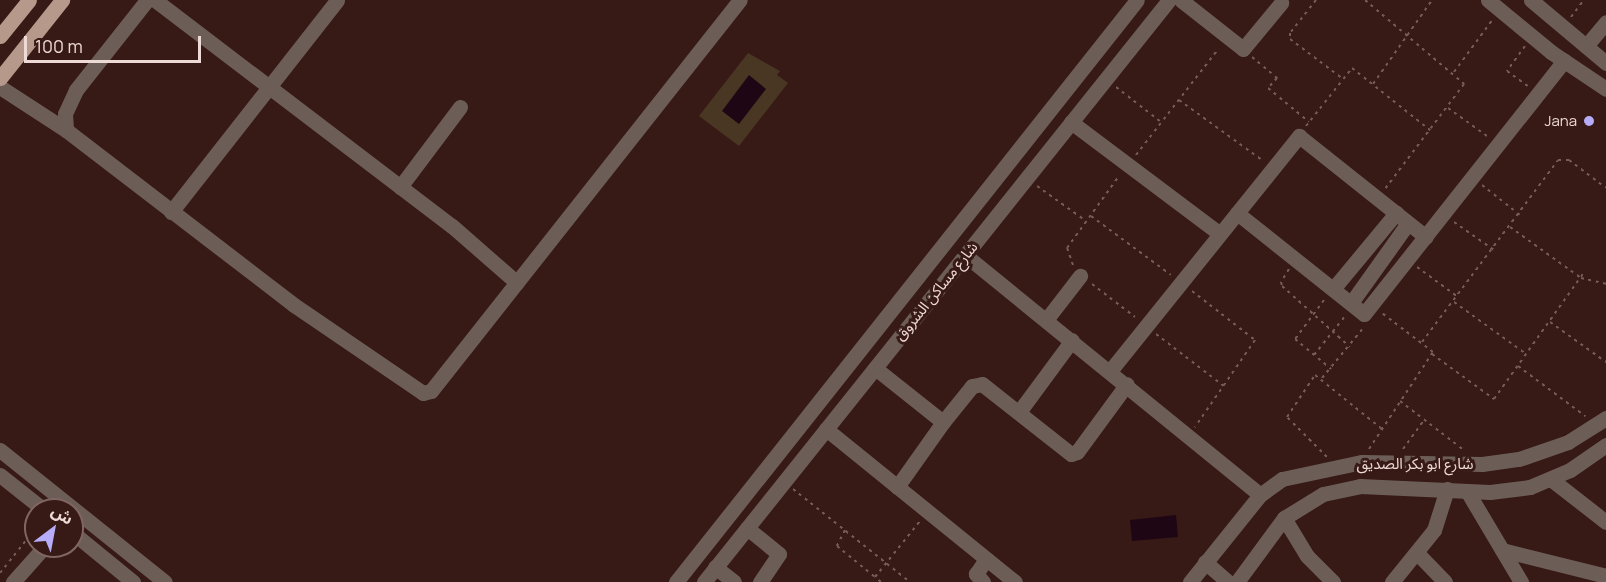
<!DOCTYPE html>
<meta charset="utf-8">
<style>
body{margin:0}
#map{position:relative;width:1606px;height:582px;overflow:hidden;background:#371915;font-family:Manrope,"Noto Sans Arabic",sans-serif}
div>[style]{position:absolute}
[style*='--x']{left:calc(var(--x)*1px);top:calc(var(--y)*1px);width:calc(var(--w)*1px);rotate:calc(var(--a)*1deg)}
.green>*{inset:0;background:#4a3723}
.water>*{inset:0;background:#1f0614}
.path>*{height:2px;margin-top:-1px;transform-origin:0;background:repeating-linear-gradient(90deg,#775d59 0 3px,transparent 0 7.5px)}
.minor>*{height:15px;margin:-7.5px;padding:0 7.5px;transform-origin:7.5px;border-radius:7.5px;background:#6c5e57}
.major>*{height:15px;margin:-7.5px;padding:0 7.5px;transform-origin:7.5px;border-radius:7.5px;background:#b6998a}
.dots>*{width:16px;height:16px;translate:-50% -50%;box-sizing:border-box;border:3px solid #371915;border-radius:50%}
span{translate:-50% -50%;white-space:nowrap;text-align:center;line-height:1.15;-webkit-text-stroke:6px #371915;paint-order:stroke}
.poi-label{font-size:15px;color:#edd9d5}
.right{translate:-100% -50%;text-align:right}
.street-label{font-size:15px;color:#edd9d5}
.north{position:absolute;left:24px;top:498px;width:60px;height:60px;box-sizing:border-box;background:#371915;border:2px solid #806662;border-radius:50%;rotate:32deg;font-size:16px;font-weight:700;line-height:24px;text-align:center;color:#edd9d5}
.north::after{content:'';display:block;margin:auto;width:21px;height:27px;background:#b6acf8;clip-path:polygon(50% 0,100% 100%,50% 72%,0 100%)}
.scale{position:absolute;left:24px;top:36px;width:177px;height:27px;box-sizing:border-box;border:3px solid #edd9d5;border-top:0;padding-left:8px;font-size:18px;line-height:21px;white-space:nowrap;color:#edd9d5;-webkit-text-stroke:4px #371915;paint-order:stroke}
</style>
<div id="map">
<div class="green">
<i style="clip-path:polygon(748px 53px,780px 71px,777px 75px,788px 83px,739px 146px,699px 116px)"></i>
</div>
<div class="water">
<i style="clip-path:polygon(749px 75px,766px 89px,739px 124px,722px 111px)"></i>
<i style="clip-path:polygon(1176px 515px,1178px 537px,1132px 541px,1130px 520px)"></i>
</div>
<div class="path">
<i style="--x:1316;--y:0;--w:42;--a:128.2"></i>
<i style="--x:1290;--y:33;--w:6;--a:90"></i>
<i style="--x:1290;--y:39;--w:66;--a:37"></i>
<i style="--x:1365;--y:0;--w:130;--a:40.3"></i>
<i style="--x:1464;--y:84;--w:131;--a:127"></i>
<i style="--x:1571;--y:17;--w:21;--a:-53"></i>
<i style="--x:1525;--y:46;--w:31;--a:126"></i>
<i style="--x:1507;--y:71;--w:27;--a:36"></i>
<i style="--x:1252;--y:57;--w:33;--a:40"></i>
<i style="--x:1277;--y:78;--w:13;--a:132"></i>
<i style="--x:1268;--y:88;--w:53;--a:39.7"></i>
<i style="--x:1454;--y:72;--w:66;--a:-53.7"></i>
<i style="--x:1373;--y:84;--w:103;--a:-54.9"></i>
<i style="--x:1116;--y:87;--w:57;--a:37.9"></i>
<i style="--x:1179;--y:100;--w:102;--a:35.9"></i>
<i style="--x:1448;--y:108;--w:48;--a:35.7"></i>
<i style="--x:1306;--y:126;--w:74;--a:-51.6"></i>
<i style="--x:1352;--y:68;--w:100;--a:38.5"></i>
<i style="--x:1136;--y:155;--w:135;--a:-52.2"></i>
<i style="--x:1482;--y:185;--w:48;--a:38.3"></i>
<i style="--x:1037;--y:186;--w:60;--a:35.5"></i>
<i style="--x:1091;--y:216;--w:99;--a:36.4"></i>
<i style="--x:1454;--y:222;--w:49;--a:35"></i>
<i style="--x:1510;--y:227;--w:87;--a:35.7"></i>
<i style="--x:1581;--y:278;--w:26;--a:13"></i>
<i style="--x:1073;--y:265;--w:18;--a:-109"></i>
<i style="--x:1067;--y:248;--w:89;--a:-54.2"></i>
<i style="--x:1417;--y:267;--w:51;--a:36.2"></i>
<i style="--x:1289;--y:269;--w:15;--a:122"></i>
<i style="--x:1281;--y:282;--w:4;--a:76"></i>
<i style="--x:1282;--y:286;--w:91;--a:41.9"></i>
<i style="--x:1092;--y:284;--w:54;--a:37.5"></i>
<i style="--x:1192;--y:291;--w:80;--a:37.9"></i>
<i style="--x:1255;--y:340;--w:106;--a:124.6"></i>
<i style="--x:1324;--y:300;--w:49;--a:126.6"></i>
<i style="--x:1295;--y:339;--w:47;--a:39.8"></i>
<i style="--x:1454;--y:302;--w:89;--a:35.8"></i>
<i style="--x:1550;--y:322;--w:69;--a:35.5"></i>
<i style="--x:1156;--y:334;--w:87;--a:37.5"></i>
<i style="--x:1422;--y:342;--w:227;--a:-53.2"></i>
<i style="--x:1558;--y:160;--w:11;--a:0"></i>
<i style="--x:1569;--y:160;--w:46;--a:37.1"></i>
<i style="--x:1432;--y:354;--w:77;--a:36"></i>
<i style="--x:1494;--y:399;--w:157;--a:-54.6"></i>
<i style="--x:1314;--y:355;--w:51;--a:-51.3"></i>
<i style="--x:1518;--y:366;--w:84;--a:36.7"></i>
<i style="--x:1322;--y:378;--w:66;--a:-50.5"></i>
<i style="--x:1400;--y:401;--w:82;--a:37.6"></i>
<i style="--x:1369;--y:449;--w:116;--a:-56.6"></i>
<i style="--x:1433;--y:352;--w:64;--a:-142.6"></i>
<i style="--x:1403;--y:449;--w:36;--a:-54"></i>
<i style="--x:1327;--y:457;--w:57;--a:-135"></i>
<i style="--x:1287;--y:417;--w:50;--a:-56.3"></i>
<i style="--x:1315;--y:375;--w:86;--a:38.9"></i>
<i style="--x:793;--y:489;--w:149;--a:38.5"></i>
<i style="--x:845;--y:530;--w:18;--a:117"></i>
<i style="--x:837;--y:546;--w:49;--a:39.2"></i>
<i style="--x:0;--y:573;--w:43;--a:-51.5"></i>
<i style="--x:27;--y:539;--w:4;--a:45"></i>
<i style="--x:881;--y:582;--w:8;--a:-140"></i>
<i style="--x:875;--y:577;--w:72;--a:-51.2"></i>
</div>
<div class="minor">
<i style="--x:147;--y:0;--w:115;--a:128.3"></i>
<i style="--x:76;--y:90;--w:26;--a:115"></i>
<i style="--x:65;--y:114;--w:16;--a:86"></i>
<i style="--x:66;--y:130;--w:287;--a:37.5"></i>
<i style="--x:294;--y:305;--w:156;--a:34.3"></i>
<i style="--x:423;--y:393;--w:8;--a:-14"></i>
<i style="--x:431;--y:391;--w:498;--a:-51.7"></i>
<i style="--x:155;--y:0;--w:373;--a:37.3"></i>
<i style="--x:452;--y:226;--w:86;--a:41.2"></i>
<i style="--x:1181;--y:0;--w:79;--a:38.3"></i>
<i style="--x:1243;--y:49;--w:60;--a:-50.4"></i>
<i style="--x:1488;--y:0;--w:82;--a:39.5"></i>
<i style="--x:1551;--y:52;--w:66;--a:33.9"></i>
<i style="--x:1531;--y:0;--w:98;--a:40"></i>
<i style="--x:1586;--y:46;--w:31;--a:-50"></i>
<i style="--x:0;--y:87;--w:79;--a:33.1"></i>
<i style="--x:1071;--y:122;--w:186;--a:36.9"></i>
<i style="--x:400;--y:187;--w:100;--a:-53.1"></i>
<i style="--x:171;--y:212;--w:269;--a:-51.9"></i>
<i style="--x:1237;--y:213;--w:162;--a:38.5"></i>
<i style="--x:1364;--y:314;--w:323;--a:-51.7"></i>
<i style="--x:965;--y:255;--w:380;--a:39.1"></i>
<i style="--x:1333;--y:289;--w:99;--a:-50.3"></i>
<i style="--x:1351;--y:303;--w:98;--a:-54.5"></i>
<i style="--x:1046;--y:320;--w:56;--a:-52.3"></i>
<i style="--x:875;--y:368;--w:87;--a:38.5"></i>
<i style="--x:943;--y:422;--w:46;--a:-51.1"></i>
<i style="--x:972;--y:386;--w:10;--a:-11"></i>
<i style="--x:982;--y:384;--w:113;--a:38.2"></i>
<i style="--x:1071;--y:454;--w:6;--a:-18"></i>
<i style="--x:1077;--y:452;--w:84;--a:-53.7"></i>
<i style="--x:1110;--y:371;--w:302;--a:-51.2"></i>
<i style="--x:1299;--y:136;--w:162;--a:38.5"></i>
<i style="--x:1019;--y:412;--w:89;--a:-53.6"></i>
<i style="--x:826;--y:429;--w:243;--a:39"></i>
<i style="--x:0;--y:450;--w:211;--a:38.7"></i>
<i style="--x:0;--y:475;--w:56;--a:38.5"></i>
<i style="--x:1552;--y:480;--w:68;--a:37.9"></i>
<i style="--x:897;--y:487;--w:80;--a:-54.7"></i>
<i style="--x:1467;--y:491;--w:106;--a:59.3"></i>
<i style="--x:1284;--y:518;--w:44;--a:58.8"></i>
<i style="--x:1307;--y:556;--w:37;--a:45"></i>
<i style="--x:747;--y:528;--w:41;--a:39.1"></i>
<i style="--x:779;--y:554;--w:34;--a:124"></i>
<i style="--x:72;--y:532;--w:79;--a:39.3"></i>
<i style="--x:1502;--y:550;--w:107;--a:14"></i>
<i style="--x:1418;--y:554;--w:39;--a:46"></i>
<i style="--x:1205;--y:562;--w:30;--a:41"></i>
<i style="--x:715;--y:567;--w:24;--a:38"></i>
<i style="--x:13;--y:582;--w:48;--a:-48.4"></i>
<i style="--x:676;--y:582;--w:742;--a:-51.62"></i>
<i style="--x:704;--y:582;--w:745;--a:-51.38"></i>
<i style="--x:983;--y:582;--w:11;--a:-131"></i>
<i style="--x:976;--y:574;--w:18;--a:-56"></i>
<i style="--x:1190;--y:582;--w:112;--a:-51.2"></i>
<i style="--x:1260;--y:495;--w:27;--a:-36"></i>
<i style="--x:1282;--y:479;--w:82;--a:-12"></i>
<i style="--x:1362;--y:462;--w:120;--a:1"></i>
<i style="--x:1482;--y:464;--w:37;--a:-8"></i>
<i style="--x:1519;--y:459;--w:52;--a:-19.1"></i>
<i style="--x:1568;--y:442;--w:45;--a:-32.3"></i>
<i style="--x:1237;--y:582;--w:79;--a:-53.7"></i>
<i style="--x:1284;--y:518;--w:46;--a:-31.6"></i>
<i style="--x:1323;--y:494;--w:38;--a:-12"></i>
<i style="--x:1360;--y:486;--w:130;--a:2.6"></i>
<i style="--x:1490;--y:492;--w:40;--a:-7.1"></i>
<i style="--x:1530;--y:487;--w:43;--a:-23"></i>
<i style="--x:1570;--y:470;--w:44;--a:-34.8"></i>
<i style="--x:1392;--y:582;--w:67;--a:-51.1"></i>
<i style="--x:1434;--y:530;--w:43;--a:-72.4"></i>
</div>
<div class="major">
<i style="--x:0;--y:36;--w:46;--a:-51.1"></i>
<i style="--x:0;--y:78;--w:100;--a:-51.5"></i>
</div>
<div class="dots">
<i style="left:1589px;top:121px;background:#b6acf8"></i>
</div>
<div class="poi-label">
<span class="right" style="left:1577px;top:121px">Jana</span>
</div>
<div class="street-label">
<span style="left:936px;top:291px;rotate:-51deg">شارع مساكن الشروق</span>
<span style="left:1415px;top:464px">شارع ابو بكر الصديق</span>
</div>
<div class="north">ش</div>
<div class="scale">100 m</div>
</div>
